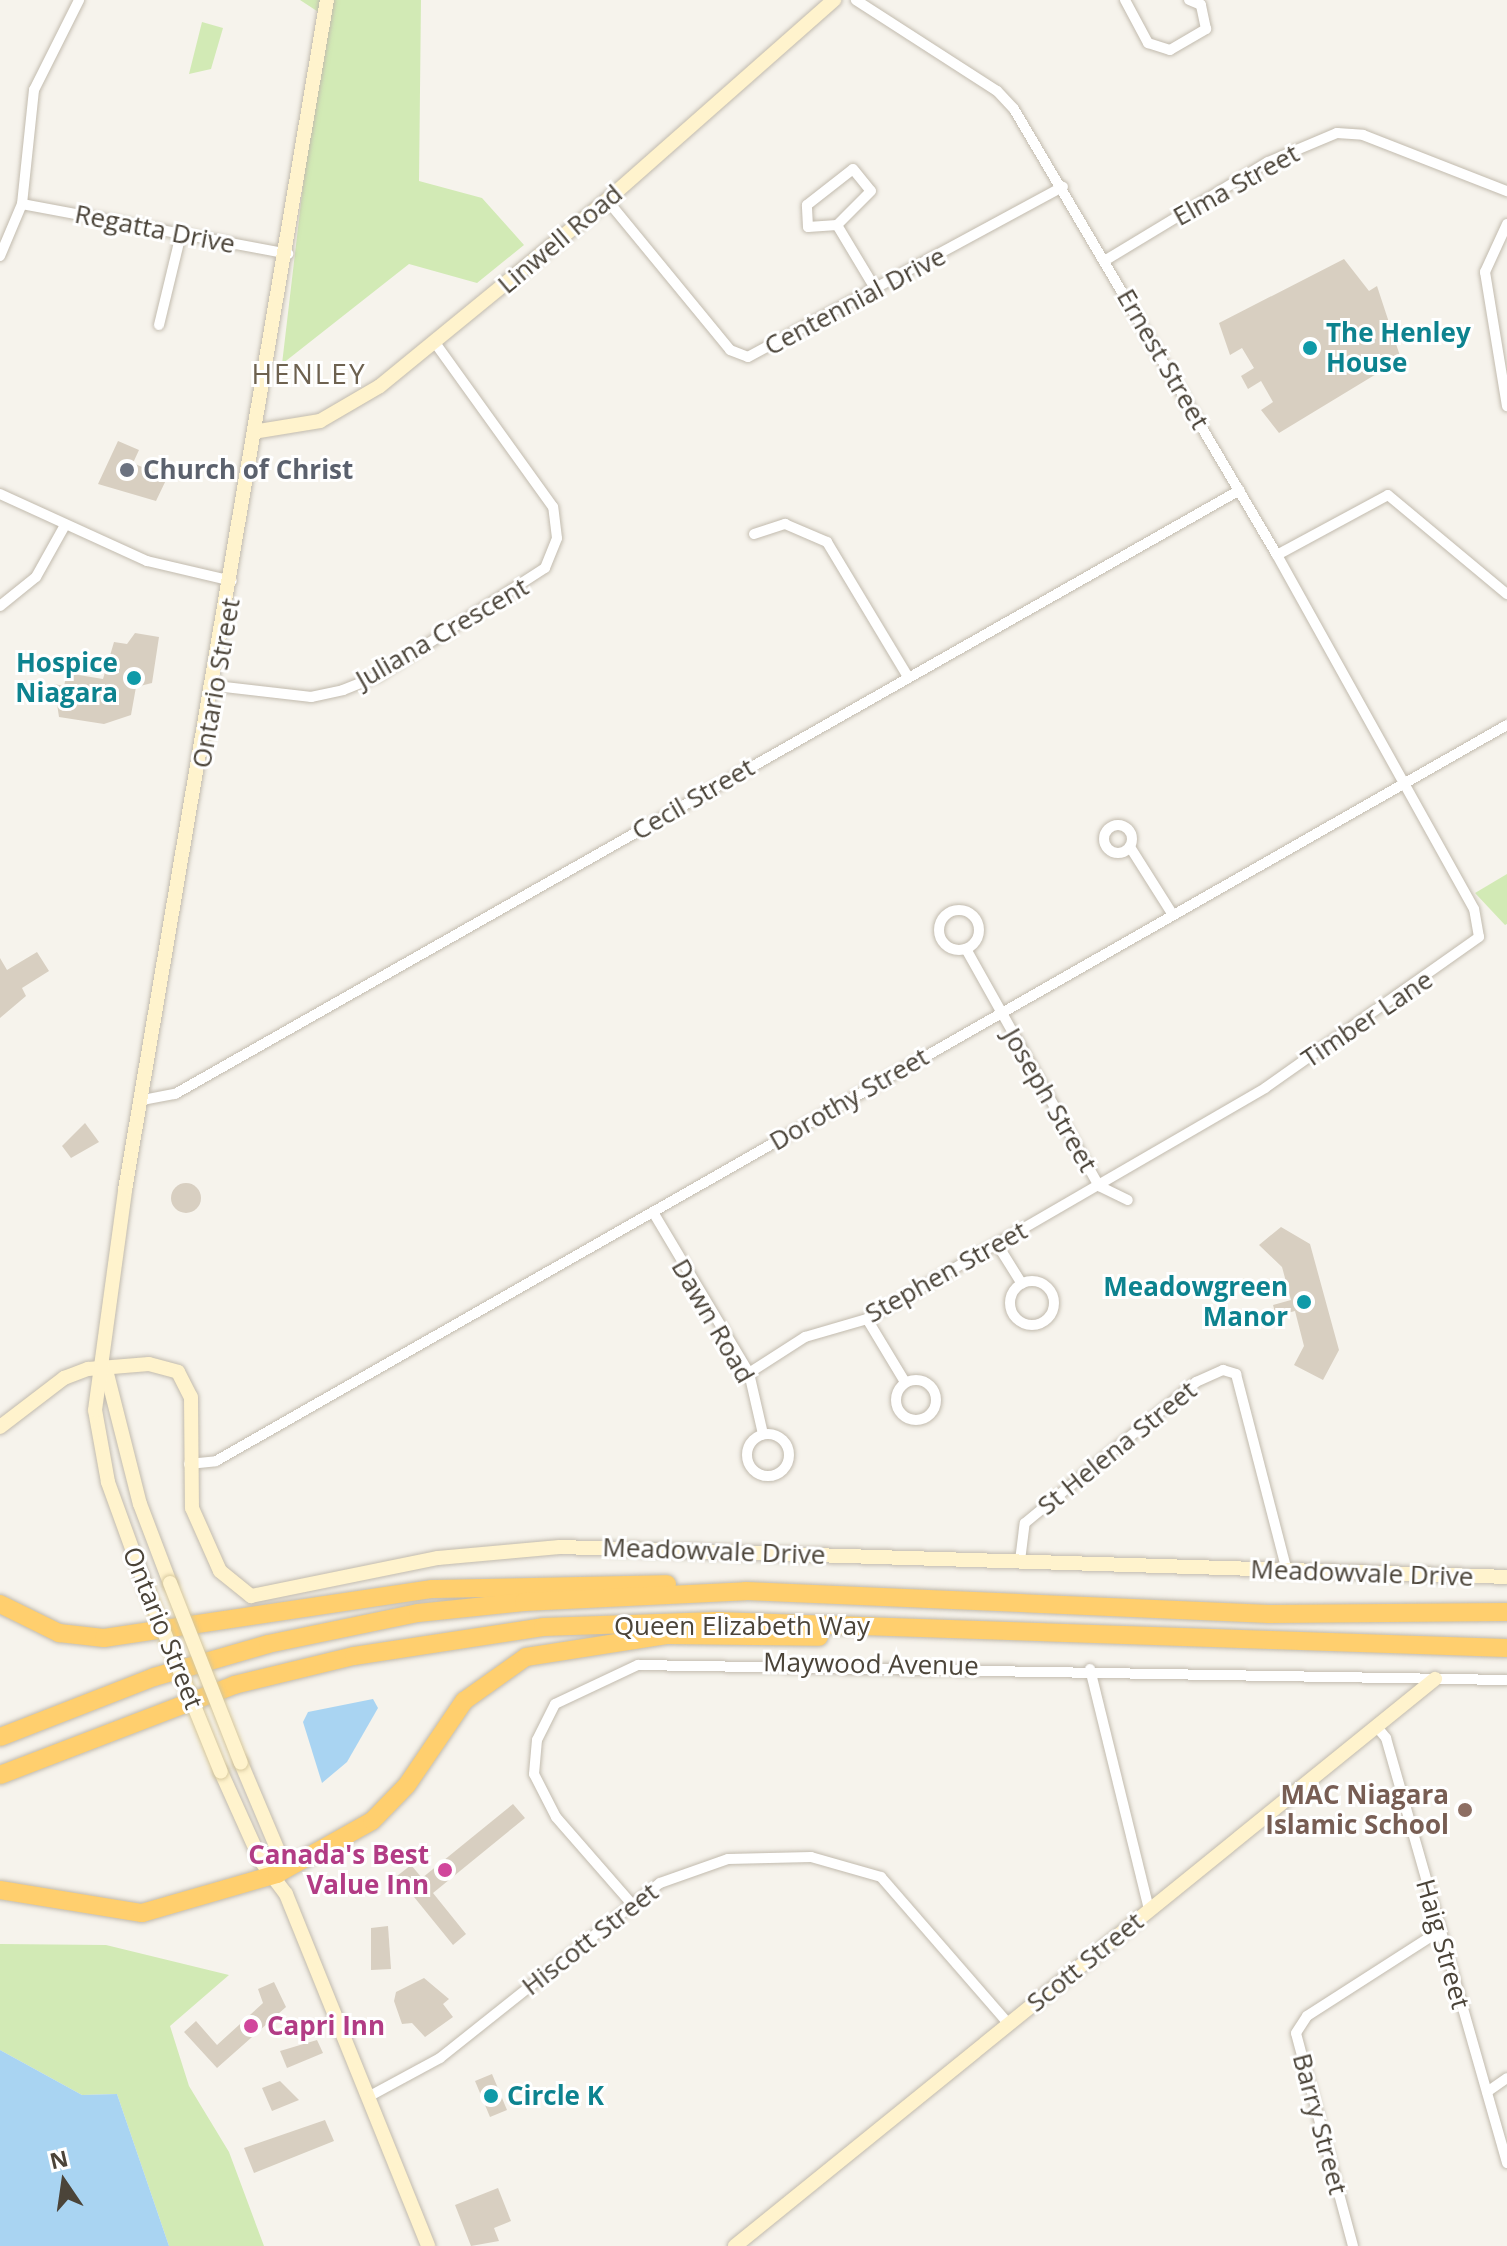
<!DOCTYPE html>
<style>
body{margin:0}
#map{position:relative;width:1507px;height:2246px;overflow:hidden;background:#f6f3ec;font-family:"Open Sans",sans-serif}
div>[style]{position:absolute}
[style*='--x']{left:calc(var(--x)*1px);top:calc(var(--y)*1px);width:calc(var(--w)*1px);rotate:calc(var(--a)*1deg)}
.green>*{inset:0;background:#d2eab5}
.water>*{inset:0;background:#a9d4f2}
.building>*{inset:0;background:#d8cfc1}
.round{border-radius:50%}
.roads{filter:drop-shadow(0 0 2px #c2bbae) drop-shadow(0 0 2px #c2bbae)}
.street>*{height:10px;margin:-5px;padding:0 5px;transform-origin:5px;border-radius:5px;background:#fff}
.street>.ring{margin:-5px;padding:0;box-sizing:content-box;background:none;border:10px solid #fff;border-radius:50%}
.secondary>*{height:14px;margin:-7px;padding:0 7px;transform-origin:7px;border-radius:7px;background:#fff3cd}
.highway>*{height:18px;margin:-9px;padding:0 9px;transform-origin:9px;border-radius:9px;background:#ffcf6e}
.bridges{filter:drop-shadow(0 0 2px #d6c79b) drop-shadow(0 0 2px #d6c79b)}
.secondary-bridge>*{height:14px;margin:-7px;padding:0 7px;transform-origin:7px;border-radius:7px;background:#fff3cd}
.dots>*{width:22px;height:22px;translate:-50% -50%;box-sizing:border-box;border:4px solid #fff;border-radius:50%}
span{translate:-50% -50%;white-space:nowrap;text-align:center;line-height:1.15;-webkit-text-stroke:6px #fff;paint-order:stroke}
.street-label{font-size:26px;color:#4b4439}
.culture-label{font-size:26px;color:#0d838f;font-weight:700}
.left{translate:0 -50%;text-align:left}
.right{translate:-100% -50%;text-align:right}
.worship-label{font-size:26px;color:#5b616d;font-weight:700}
.education-label{font-size:26px;color:#785e54;font-weight:700}
.hotel-label{font-size:26px;color:#b23c85;font-weight:700}
.neighbourhood-label{font-size:28px;color:#6e6250;letter-spacing:2px}
.north{position:absolute;left:24px;top:2142px;width:80px;height:80px;-webkit-text-stroke:6px #fff;paint-order:stroke;rotate:347deg;font-size:22px;font-weight:700;line-height:32px;text-align:center;color:#4b4439}
.north::after{content:'';display:block;margin:auto;width:28px;height:36px;background:#4b4439;clip-path:polygon(50% 0,100% 100%,50% 72%,0 100%)}
</style>
<div id="map">
<div class="green">
<i style="clip-path:polygon(300px 0,421px 0,419px 181px,482px 198px,524px 245px,477px 283px,409px 264px,282px 364px,323px 15px)"></i>
<i style="clip-path:polygon(202px 22px,223px 28px,211px 69px,189px 74px)"></i>
<i style="clip-path:polygon(1507px 874px,1507px 924px,1505px 925px,1475px 893px)"></i>
<i style="clip-path:polygon(0 1944px,106px 1945px,229px 1975px,170px 2026px,189px 2086px,229px 2152px,264px 2246px,169px 2246px,117px 2094px,82px 2095px,0 2050px)"></i>
</div>
<div class="water">
<i style="clip-path:polygon(373px 1699px,378px 1708px,347px 1762px,322px 1783px,303px 1722px,308px 1712px)"></i>
<i style="clip-path:polygon(0 2050px,82px 2095px,117px 2094px,169px 2246px,0 2246px)"></i>
</div>
<div class="building">
<i style="clip-path:polygon(1344px 259px,1369px 291px,1377px 286px,1401px 359px,1279px 433px,1261px 410px,1273px 402px,1261px 381px,1248px 389px,1241px 376px,1254px 368px,1242px 348px,1230px 355px,1219px 323px)"></i>
<i style="clip-path:polygon(118px 441px,139px 450px,133px 463px,167px 478px,156px 501px,98px 484px)"></i>
<i style="clip-path:polygon(135px 633px,159px 637px,152px 683px,136px 687px,131px 715px,104px 724px,59px 717px,54px 684px,64px 686px,67px 673px,103px 679px,114px 642px,127px 644px)"></i>
<i style="clip-path:polygon(37px 952px,49px 971px,22px 988px,26px 996px,0 1018px,0 958px,7px 970px)"></i>
<i style="clip-path:polygon(85px 1123px,99px 1142px,71px 1158px,62px 1146px)"></i>
<i class="round" style="left:171px;top:1183px;width:30px;height:30px"></i>
<i style="clip-path:polygon(1281px 1227px,1310px 1244px,1339px 1350px,1323px 1380px,1294px 1365px,1304px 1346px,1295px 1311px,1276px 1316px,1273px 1305px,1291px 1300px,1282px 1267px,1259px 1245px)"></i>
<i style="clip-path:polygon(513px 1804px,525px 1818px,433px 1893px,466px 1934px,453px 1945px,397px 1876px,411px 1865px,422px 1878px)"></i>
<i style="clip-path:polygon(388px 1926px,391px 1969px,371px 1970px,371px 1928px)"></i>
<i style="clip-path:polygon(424px 1978px,449px 1999px,443px 2004px,453px 2017px,425px 2037px,412px 2023px,402px 2024px,394px 2001px,396px 1992px)"></i>
<i style="clip-path:polygon(274px 1982px,286px 2007px,217px 2068px,184px 2032px,196px 2021px,217px 2045px,263px 2003px,258px 1989px)"></i>
<i style="clip-path:polygon(317px 2040px,323px 2053px,287px 2068px,280px 2051px)"></i>
<i style="clip-path:polygon(492px 2074px,507px 2110px,490px 2117px,475px 2081px)"></i>
<i style="clip-path:polygon(280px 2081px,299px 2100px,272px 2111px,262px 2088px)"></i>
<i style="clip-path:polygon(325px 2120px,334px 2141px,254px 2173px,244px 2148px)"></i>
<i style="clip-path:polygon(498px 2188px,511px 2221px,494px 2228px,499px 2241px,471px 2246px,455px 2205px)"></i>
</div>
<div class="roads">
<div class="street">
<i style="--x:1125;--y:0;--w:49;--a:61.9"></i>
<i style="--x:1148;--y:43;--w:23;--a:18"></i>
<i style="--x:1170;--y:50;--w:42;--a:-30.3"></i>
<i style="--x:1206;--y:29;--w:25;--a:-102"></i>
<i style="--x:1201;--y:5;--w:13;--a:-157"></i>
<i style="--x:607;--y:200;--w:194;--a:50.6"></i>
<i style="--x:730;--y:350;--w:19;--a:21"></i>
<i style="--x:748;--y:357;--w:358;--a:-28.4"></i>
<i style="--x:22;--y:204;--w:271;--a:10.6"></i>
<i style="--x:1507;--y:224;--w:53;--a:114.6"></i>
<i style="--x:1485;--y:272;--w:136;--a:80.7"></i>
<i style="--x:837;--y:225;--w:29;--a:176"></i>
<i style="--x:808;--y:227;--w:22;--a:-93"></i>
<i style="--x:807;--y:205;--w:58;--a:-38"></i>
<i style="--x:853;--y:169;--w:28;--a:51"></i>
<i style="--x:871;--y:191;--w:48;--a:135"></i>
<i style="--x:837;--y:225;--w:76;--a:59"></i>
<i style="--x:0;--y:256;--w:56;--a:-67.1"></i>
<i style="--x:22;--y:204;--w:115;--a:-84"></i>
<i style="--x:34;--y:90;--w:101;--a:-63.4"></i>
<i style="--x:1106;--y:260;--w:189;--a:-31.2"></i>
<i style="--x:1268;--y:162;--w:75;--a:-22.8"></i>
<i style="--x:1337;--y:133;--w:26;--a:4"></i>
<i style="--x:1363;--y:135;--w:155;--a:21.3"></i>
<i style="--x:159;--y:325;--w:94;--a:-76.4"></i>
<i style="--x:0;--y:494;--w:162;--a:24.5"></i>
<i style="--x:147;--y:561;--w:87;--a:13.2"></i>
<i style="--x:754;--y:534;--w:33;--a:-18"></i>
<i style="--x:785;--y:524;--w:46;--a:23.2"></i>
<i style="--x:827;--y:542;--w:155;--a:59"></i>
<i style="--x:1277;--y:555;--w:126;--a:-28.4"></i>
<i style="--x:1388;--y:495;--w:155;--a:39.8"></i>
<i style="--x:0;--y:606;--w:46;--a:-38.9"></i>
<i style="--x:36;--y:577;--w:57;--a:-60.8"></i>
<i style="--x:216;--y:686;--w:96;--a:6.6"></i>
<i style="--x:311;--y:697;--w:33;--a:-12"></i>
<i style="--x:343;--y:690;--w:38;--a:-22"></i>
<i style="--x:378;--y:676;--w:199;--a:-32.9"></i>
<i style="--x:545;--y:568;--w:32;--a:-68"></i>
<i style="--x:557;--y:538;--w:31;--a:-97"></i>
<i style="--x:553;--y:507;--w:201;--a:-125.7"></i>
<i class="ring" style="left:1104px;top:825px;width:18px;height:18px"></i>
<i style="--x:1130;--y:847;--w:80;--a:57.7"></i>
<i class="ring" style="left:939px;top:910px;width:30px;height:30px"></i>
<i style="--x:966;--y:949;--w:272;--a:60.7"></i>
<i style="--x:143;--y:1100;--w:33;--a:-11"></i>
<i style="--x:175;--y:1094;--w:1224;--a:-29.56"></i>
<i style="--x:1099;--y:1186;--w:32;--a:26"></i>
<i style="--x:653;--y:1212;--w:187;--a:59.2"></i>
<i style="--x:749;--y:1373;--w:63;--a:77.1"></i>
<i style="--x:997;--y:1244;--w:47;--a:58"></i>
<i class="ring" style="left:1010px;top:1281px;width:34px;height:34px"></i>
<i style="--x:867;--y:1319;--w:74;--a:58.9"></i>
<i style="--x:749;--y:1373;--w:67;--a:-32.7"></i>
<i style="--x:805;--y:1337;--w:65;--a:-16.2"></i>
<i style="--x:867;--y:1319;--w:460;--a:-30.1"></i>
<i style="--x:1265;--y:1088;--w:262;--a:-35.2"></i>
<i style="--x:1479;--y:937;--w:28;--a:-100"></i>
<i style="--x:1474;--y:909;--w:405;--a:-119.1"></i>
<i style="--x:1277;--y:555;--w:518;--a:-120.53"></i>
<i style="--x:1014;--y:109;--w:25;--a:-133"></i>
<i style="--x:997;--y:91;--w:168;--a:-147.2"></i>
<i class="ring" style="left:896px;top:1380px;width:30px;height:30px"></i>
<i class="ring" style="left:747px;top:1434px;width:32px;height:32px"></i>
<i style="--x:189;--y:1464;--w:27;--a:-6"></i>
<i style="--x:216;--y:1461;--w:1486;--a:-29.69"></i>
<i style="--x:1020;--y:1561;--w:38;--a:-83"></i>
<i style="--x:1025;--y:1523;--w:222;--a:-39.5"></i>
<i style="--x:1196;--y:1382;--w:30;--a:-24"></i>
<i style="--x:1223;--y:1370;--w:14;--a:17"></i>
<i style="--x:1236;--y:1374;--w:203;--a:75.5"></i>
<i style="--x:1090;--y:1669;--w:248;--a:76.2"></i>
<i style="--x:1376;--y:1726;--w:16;--a:50"></i>
<i style="--x:1386;--y:1738;--w:442;--a:74.1"></i>
<i style="--x:631;--y:1903;--w:114;--a:-131.1"></i>
<i style="--x:556;--y:1817;--w:48;--a:-117.1"></i>
<i style="--x:534;--y:1774;--w:34;--a:-85"></i>
<i style="--x:537;--y:1740;--w:40;--a:-63.4"></i>
<i style="--x:555;--y:1704;--w:92;--a:-25.2"></i>
<i style="--x:638;--y:1665;--w:869;--a:0.99"></i>
<i style="--x:1487;--y:2092;--w:24;--a:-35"></i>
<i style="--x:368;--y:2097;--w:82;--a:-28.4"></i>
<i style="--x:440;--y:2058;--w:281;--a:-38.5"></i>
<i style="--x:660;--y:1883;--w:72;--a:-19.4"></i>
<i style="--x:728;--y:1859;--w:83;--a:-1.4"></i>
<i style="--x:811;--y:1857;--w:73;--a:15.9"></i>
<i style="--x:881;--y:1877;--w:195;--a:49"></i>
<i style="--x:1353;--y:2246;--w:220;--a:-105"></i>
<i style="--x:1296;--y:2033;--w:20;--a:-57"></i>
<i style="--x:1307;--y:2016;--w:156;--a:-32.7"></i>
</div>
<div class="secondary">
<i style="--x:259;--y:431;--w:62;--a:-9.3"></i>
<i style="--x:320;--y:421;--w:69;--a:-30.3"></i>
<i style="--x:380;--y:386;--w:293;--a:-39.3"></i>
<i style="--x:607;--y:200;--w:303;--a:-41.4"></i>
<i style="--x:105;--y:1366;--w:142;--a:75.8"></i>
<i style="--x:140;--y:1504;--w:85;--a:69.2"></i>
<i style="--x:0;--y:1427;--w:81;--a:-37.4"></i>
<i style="--x:64;--y:1378;--w:26;--a:-21"></i>
<i style="--x:88;--y:1369;--w:61;--a:-4.7"></i>
<i style="--x:149;--y:1364;--w:30;--a:15"></i>
<i style="--x:178;--y:1372;--w:28;--a:63"></i>
<i style="--x:191;--y:1397;--w:111;--a:89.5"></i>
<i style="--x:192;--y:1508;--w:69;--a:66"></i>
<i style="--x:220;--y:1571;--w:40;--a:39"></i>
<i style="--x:251;--y:1596;--w:191;--a:-11.5"></i>
<i style="--x:438;--y:1558;--w:122;--a:-5.2"></i>
<i style="--x:560;--y:1547;--w:947;--a:1.81"></i>
<i style="--x:147;--y:1590;--w:115;--a:-109.9"></i>
<i style="--x:108;--y:1482;--w:73;--a:-100.2"></i>
<i style="--x:95;--y:1410;--w:222;--a:-82.2"></i>
<i style="--x:125;--y:1190;--w:1207;--a:-80.37"></i>
<i style="--x:241;--y:1763;--w:98;--a:67.1"></i>
<i style="--x:279;--y:1853;--w:21;--a:95"></i>
<i style="--x:221;--y:1772;--w:98;--a:65.8"></i>
<i style="--x:261;--y:1861;--w:41;--a:52.9"></i>
<i style="--x:286;--y:1894;--w:380;--a:68"></i>
<i style="--x:735;--y:2246;--w:901;--a:-39.01"></i>
</div>
<div class="highway">
<i style="--x:0;--y:1604;--w:66;--a:26.2"></i>
<i style="--x:59;--y:1633;--w:45;--a:6.3"></i>
<i style="--x:104;--y:1638;--w:332;--a:-8.5"></i>
<i style="--x:432;--y:1589;--w:235;--a:-1.2"></i>
<i style="--x:0;--y:1737;--w:165;--a:-21.3"></i>
<i style="--x:154;--y:1677;--w:119;--a:-16.1"></i>
<i style="--x:268;--y:1644;--w:153;--a:-11.7"></i>
<i style="--x:418;--y:1613;--w:107;--a:-5.9"></i>
<i style="--x:524;--y:1602;--w:222;--a:-2.8"></i>
<i style="--x:746;--y:1591;--w:524;--a:2.52"></i>
<i style="--x:1269;--y:1614;--w:238;--a:-0.5"></i>
<i style="--x:0;--y:1775;--w:251;--a:-21"></i>
<i style="--x:234;--y:1685;--w:123;--a:-13.6"></i>
<i style="--x:354;--y:1656;--w:191;--a:-8.7"></i>
<i style="--x:543;--y:1627;--w:173;--a:-2"></i>
<i style="--x:716;--y:1621;--w:791;--a:1.95"></i>
<i style="--x:0;--y:1890;--w:144;--a:9.2"></i>
<i style="--x:142;--y:1913;--w:141;--a:-16.1"></i>
<i style="--x:277;--y:1874;--w:109;--a:-29.2"></i>
<i style="--x:372;--y:1821;--w:50;--a:-45.8"></i>
<i style="--x:407;--y:1785;--w:102;--a:-55.8"></i>
<i style="--x:464;--y:1701;--w:76;--a:-35.4"></i>
<i style="--x:526;--y:1657;--w:142;--a:-8.9"></i>
<i style="--x:666;--y:1635;--w:153;--a:0.7"></i>
</div>
</div>
<div class="bridges">
<div class="secondary-bridge">
<i style="--x:170;--y:1583;--w:193;--a:68.5"></i>
<i style="--x:147;--y:1590;--w:196;--a:67.9"></i>
</div>
</div>
<div class="dots">
<i style="left:1310px;top:348px;background:#0f9aa8"></i>
<i style="left:127px;top:470px;background:#6b7280"></i>
<i style="left:134px;top:678px;background:#0f9aa8"></i>
<i style="left:1304px;top:1302px;background:#0f9aa8"></i>
<i style="left:1465px;top:1810px;background:#8d6e63"></i>
<i style="left:445px;top:1870px;background:#d1479c"></i>
<i style="left:251px;top:2026px;background:#d1479c"></i>
<i style="left:491px;top:2096px;background:#0f9aa8"></i>
</div>
<div class="street-label">
<span style="left:1236px;top:185px;rotate:-29deg">Elma Street</span>
<span style="left:155px;top:229px;rotate:11deg">Regatta Drive</span>
<span style="left:560px;top:239px;rotate:-40deg">Linwell Road</span>
<span style="left:855px;top:301px;rotate:-28deg">Centennial Drive</span>
<span style="left:1163px;top:359px;rotate:60deg">Ernest Street</span>
<span style="left:442px;top:633px;rotate:-30deg">Juliana Crescent</span>
<span style="left:216px;top:683px;rotate:-80deg">Ontario Street</span>
<span style="left:693px;top:799px;rotate:-30deg">Cecil Street</span>
<span style="left:1367px;top:1019px;rotate:-34deg">Timber Lane</span>
<span style="left:849px;top:1099px;rotate:-30deg">Dorothy Street</span>
<span style="left:1050px;top:1100px;rotate:60deg">Joseph Street</span>
<span style="left:946px;top:1272px;rotate:-29deg">Stephen Street</span>
<span style="left:713px;top:1321px;rotate:60deg">Dawn Road</span>
<span style="left:1117px;top:1448px;rotate:-39deg">St Helena Street</span>
<span style="left:714px;top:1551px;rotate:2deg">Meadowvale Drive</span>
<span style="left:1362px;top:1573px;rotate:2deg">Meadowvale Drive</span>
<span style="left:742px;top:1626px">Queen Elizabeth Way</span>
<span style="left:163px;top:1628px;rotate:68deg">Ontario Street</span>
<span style="left:871px;top:1664px;rotate:1deg">Maywood Avenue</span>
<span style="left:590px;top:1939px;rotate:-38deg">Hiscott Street</span>
<span style="left:1443px;top:1944px;rotate:74deg">Haig Street</span>
<span style="left:1085px;top:1962px;rotate:-39deg">Scott Street</span>
<span style="left:1320px;top:2124px;rotate:75deg">Barry Street</span>
</div>
<div class="culture-label">
<span class="left" style="left:1326px;top:348px">The Henley<br>House</span>
<span class="right" style="left:118px;top:678px">Hospice<br>Niagara</span>
<span class="right" style="left:1288px;top:1302px">Meadowgreen<br>Manor</span>
<span class="left" style="left:507px;top:2096px">Circle K</span>
</div>
<div class="worship-label">
<span class="left" style="left:143px;top:470px">Church of Christ</span>
</div>
<div class="education-label">
<span class="right" style="left:1449px;top:1810px">MAC Niagara<br>Islamic School</span>
</div>
<div class="hotel-label">
<span class="right" style="left:429px;top:1870px">Canada's Best<br>Value Inn</span>
<span class="left" style="left:267px;top:2026px">Capri Inn</span>
</div>
<div class="neighbourhood-label">
<span style="left:309px;top:373px">HENLEY</span>
</div>
<div class="north">N</div>
</div>
